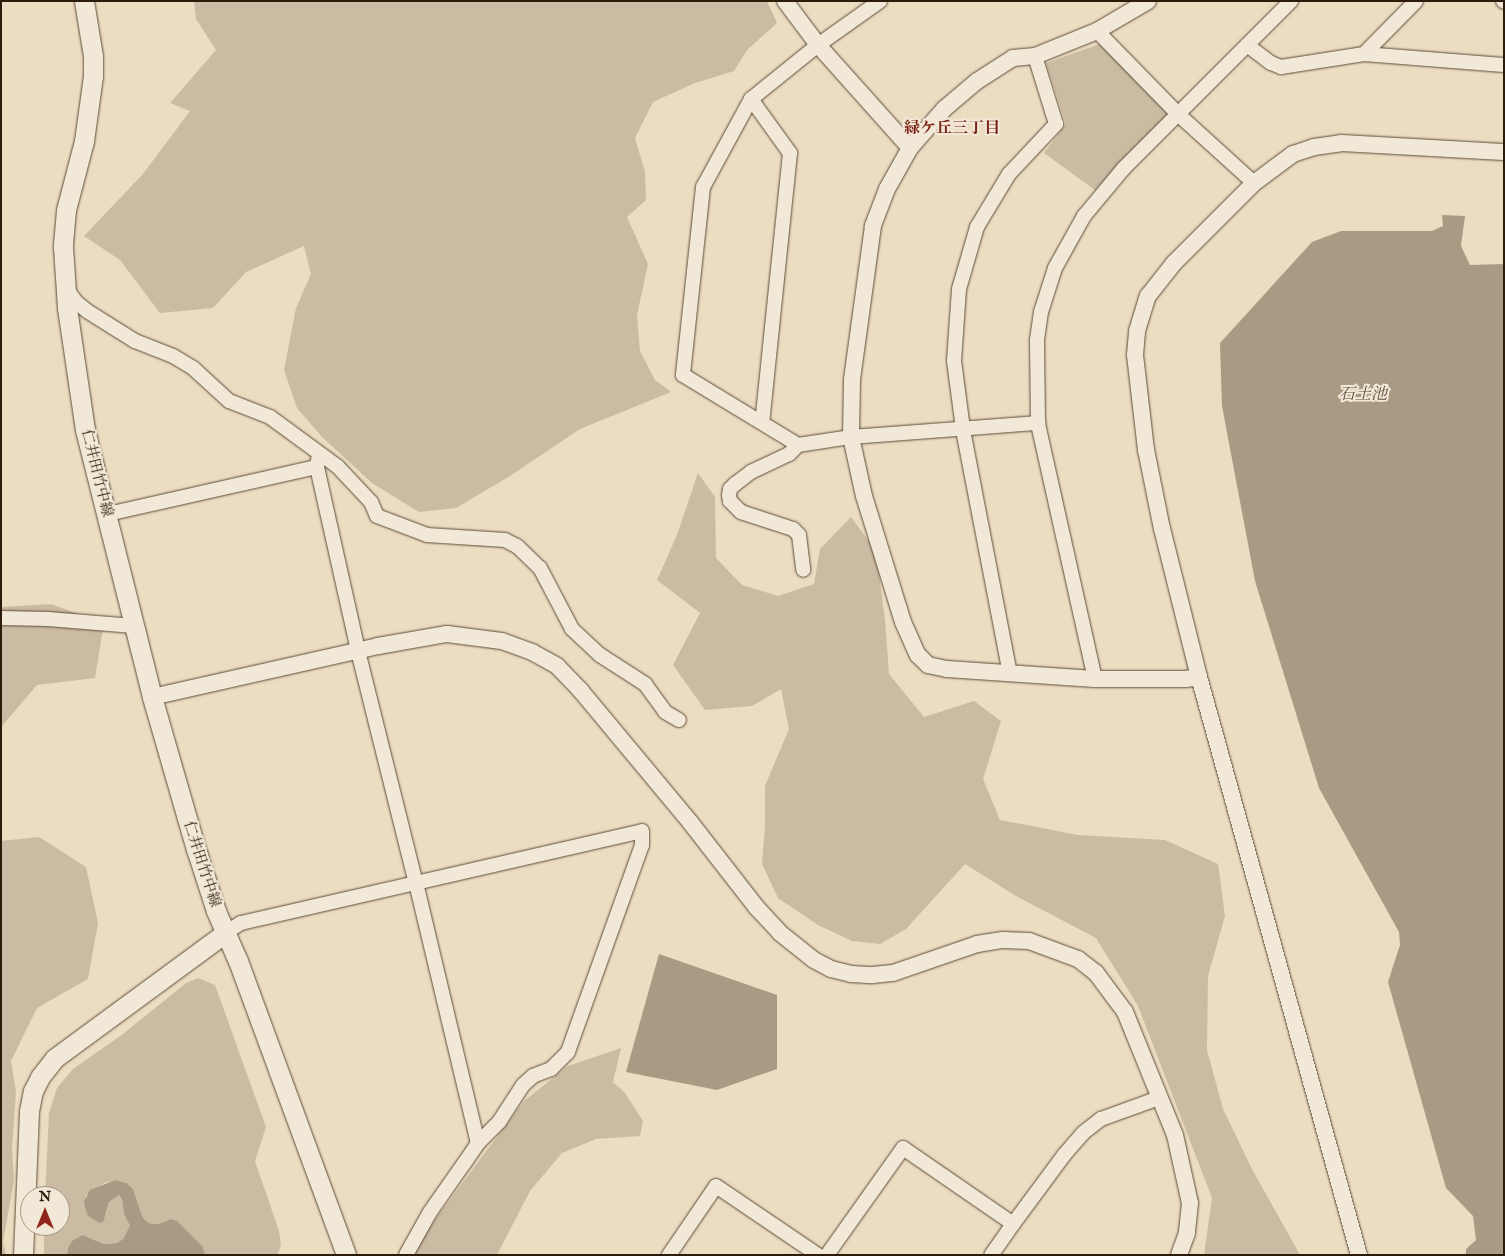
<!DOCTYPE html>
<meta charset="utf-8">
<style>
body{margin:0}
#map{position:relative;width:1505px;height:1256px;overflow:hidden;background:#ebdcc2;font-family:"IM FELL English","Noto Serif JP",serif}
div>[style]{position:absolute}
[style*='--x']{left:calc(var(--x)*1px);top:calc(var(--y)*1px);width:calc(var(--w)*1px);rotate:calc(var(--a)*1deg)}
.green>*{inset:0;background:#cbbba3}
.water>*{inset:0;background:#aa9a83}
.roads{filter:drop-shadow(0 0 1px #5c4b37) drop-shadow(0 0 1px #5c4b37)}
.minor>*{height:14px;margin:-7px;padding:0 7px;transform-origin:7px;border-radius:7px;background:#f2e8d7}
.tertiary>*{height:16px;margin:-8px;padding:0 8px;transform-origin:8px;border-radius:8px;background:#f2e8d7}
.secondary>*{height:19px;margin:-9.5px;padding:0 9.5px;transform-origin:9.5px;border-radius:9.5px;background:#f2e8d7}
span{translate:-50% -50%;white-space:nowrap;text-align:center;line-height:1.15;-webkit-text-stroke:4px #f2e8d7;paint-order:stroke}
.street-label{font-size:15px;color:#2c1b09}
.neighbourhood-label{font-size:16px;color:#7a1f14;font-weight:700}
.water-label{font-size:16px;color:#5e4e3a;font-style:italic}
.frame{position:absolute;inset:0;border:2px solid #2c1b09;pointer-events:none}
.north{position:absolute;left:20px;top:1186px;width:50px;height:50px;box-sizing:border-box;background:#f2e8d7;border:1px solid #a39685;border-radius:50%;rotate:0deg;font-size:14px;font-weight:700;line-height:20px;text-align:center;color:#2c1b09}
.north::after{content:'';display:block;margin:auto;width:18px;height:22px;background:#8f2418;clip-path:polygon(50% 0,100% 100%,50% 72%,0 100%)}
</style>
<div id="map">
<div class="green">
<i style="clip-path:polygon(194px 1px,767px 1px,777px 23px,747px 50px,734px 71px,695px 83px,653px 102px,635px 138px,645px 172px,646px 200px,627px 217px,648px 264px,637px 315px,640px 351px,655px 380px,671px 392px,580px 429px,510px 476px,456px 508px,419px 512px,372px 483px,322px 437px,297px 408px,284px 370px,296px 308px,311px 274px,304px 246px,246px 272px,213px 308px,160px 313px,120px 260px,84px 236px,143px 174px,190px 111px,170px 103px,216px 50px,196px 19px)"></i>
<i style="clip-path:polygon(1100px 44px,1171px 114px,1095px 190px,1044px 153px,1066px 124px,1046px 63px)"></i>
<i style="clip-path:polygon(698px 473px,715px 497px,716px 558px,742px 585px,778px 596px,814px 584px,820px 549px,851px 517px,876px 551px,885px 620px,889px 674px,924px 717px,974px 701px,1001px 721px,983px 779px,1000px 820px,1078px 835px,1165px 840px,1218px 864px,1225px 916px,1208px 976px,1207px 1050px,1223px 1109px,1252px 1169px,1300px 1255px,1204px 1255px,1212px 1198px,1138px 1006px,1096px 938px,1016px 896px,965px 864px,906px 929px,880px 944px,852px 941px,818px 925px,778px 898px,762px 864px,765px 826px,765px 786px,789px 729px,781px 689px,752px 706px,705px 710px,673px 665px,700px 613px,657px 580px,677px 535px)"></i>
<i style="clip-path:polygon(51px 604px,104px 623px,95px 678px,37px 685px,1px 727px,1px 607px)"></i>
<i style="clip-path:polygon(39px 837px,86px 867px,98px 923px,88px 979px,37px 1008px,11px 1061px,16px 1092px,12px 1150px,14px 1180px,3px 1242px,6px 1255px,1px 1255px,1px 841px)"></i>
<i style="clip-path:polygon(198px 978px,215px 985px,266px 1127px,255px 1161px,279px 1231px,281px 1246px,277px 1255px,205px 1255px,203px 1247px,171px 1219px,158px 1224px,151px 1224px,146px 1221px,142px 1216px,133px 1189px,127px 1183px,115px 1180px,104px 1183px,86px 1195px,85px 1207px,106px 1214px,109px 1202px,119px 1195px,122px 1199px,124px 1214px,130px 1226px,123px 1239px,117px 1243px,104px 1244px,81px 1235px,68px 1248px,67px 1255px,44px 1255px,44px 1226px,60px 1226px,60px 1196px,45px 1196px,49px 1113px,57px 1088px,73px 1069px,123px 1034px,186px 983px)"></i>
<i style="clip-path:polygon(621px 1048px,613px 1082px,625px 1093px,643px 1121px,640px 1136px,596px 1139px,562px 1153px,530px 1191px,497px 1255px,414px 1255px,421px 1238px,524px 1101px,568px 1066px)"></i>
</div>
<div class="water">
<i style="clip-path:polygon(1442px 215px,1465px 216px,1461px 246px,1470px 265px,1504px 264px,1504px 1255px,1466px 1255px,1466px 1249px,1476px 1240px,1473px 1216px,1446px 1188px,1388px 982px,1400px 945px,1399px 932px,1319px 788px,1255px 581px,1222px 406px,1220px 343px,1312px 242px,1341px 231px,1432px 231px,1443px 226px)"></i>
<i style="clip-path:polygon(659px 954px,777px 995px,777px 1069px,717px 1090px,626px 1072px)"></i>
<i style="clip-path:polygon(115px 1180px,127px 1183px,133px 1189px,142px 1216px,146px 1221px,151px 1224px,158px 1224px,171px 1219px,177px 1221px,203px 1247px,205px 1255px,67px 1255px,68px 1248px,72px 1241px,82px 1235px,104px 1244px,117px 1243px,123px 1239px,130px 1226px,124px 1214px,122px 1199px,119px 1195px,109px 1202px,103px 1222px,100px 1223px,88px 1216px,85px 1207px,84px 1201px,90px 1190px)"></i>
</div>
<div class="roads">
<div class="minor">
<i style="--x:880;--y:1;--w:76;--a:144.6"></i>
<i style="--x:818;--y:45;--w:86;--a:141.1"></i>
<i style="--x:751;--y:99;--w:100;--a:118.6"></i>
<i style="--x:703;--y:187;--w:189;--a:96.1"></i>
<i style="--x:683;--y:375;--w:135;--a:31.3"></i>
<i style="--x:798;--y:445;--w:54;--a:-8.6"></i>
<i style="--x:851;--y:437;--w:188;--a:-4.3"></i>
<i style="--x:1503;--y:1;--w:1;--a:45"></i>
<i style="--x:1097;--y:31;--w:117;--a:45.7"></i>
<i style="--x:1179;--y:115;--w:101;--a:42.2"></i>
<i style="--x:1247;--y:45;--w:30;--a:37"></i>
<i style="--x:1271;--y:63;--w:11;--a:22"></i>
<i style="--x:1281;--y:67;--w:84;--a:-8.9"></i>
<i style="--x:1364;--y:54;--w:140;--a:4.5"></i>
<i style="--x:1364;--y:54;--w:74;--a:-45.5"></i>
<i style="--x:751;--y:99;--w:67;--a:54.2"></i>
<i style="--x:790;--y:153;--w:271;--a:95.9"></i>
<i style="--x:66;--y:288;--w:17;--a:54"></i>
<i style="--x:76;--y:302;--w:14;--a:39"></i>
<i style="--x:87;--y:311;--w:57;--a:32"></i>
<i style="--x:135;--y:341;--w:41;--a:21.5"></i>
<i style="--x:173;--y:356;--w:23;--a:31"></i>
<i style="--x:193;--y:368;--w:49;--a:42.5"></i>
<i style="--x:229;--y:401;--w:44;--a:21.3"></i>
<i style="--x:270;--y:417;--w:84;--a:36.3"></i>
<i style="--x:338;--y:467;--w:48;--a:46.7"></i>
<i style="--x:371;--y:502;--w:15;--a:67"></i>
<i style="--x:377;--y:516;--w:53;--a:20.8"></i>
<i style="--x:427;--y:535;--w:78;--a:3.7"></i>
<i style="--x:505;--y:540;--w:13;--a:27"></i>
<i style="--x:517;--y:546;--w:32;--a:44"></i>
<i style="--x:540;--y:568;--w:69;--a:62.3"></i>
<i style="--x:572;--y:629;--w:38;--a:43"></i>
<i style="--x:600;--y:655;--w:54;--a:32.8"></i>
<i style="--x:645;--y:684;--w:34;--a:54"></i>
<i style="--x:665;--y:712;--w:16;--a:30"></i>
<i style="--x:798;--y:445;--w:13;--a:135"></i>
<i style="--x:789;--y:454;--w:42;--a:154.7"></i>
<i style="--x:751;--y:472;--w:20;--a:143"></i>
<i style="--x:735;--y:484;--w:7;--a:135"></i>
<i style="--x:730;--y:489;--w:6;--a:99"></i>
<i style="--x:729;--y:495;--w:6;--a:81"></i>
<i style="--x:730;--y:501;--w:16;--a:45"></i>
<i style="--x:741;--y:512;--w:55;--a:18.1"></i>
<i style="--x:793;--y:529;--w:8;--a:45"></i>
<i style="--x:799;--y:535;--w:35;--a:83"></i>
<i style="--x:319;--y:454;--w:13;--a:99"></i>
<i style="--x:317;--y:467;--w:189;--a:77.4"></i>
<i style="--x:358;--y:651;--w:239;--a:76"></i>
<i style="--x:416;--y:883;--w:267;--a:76.6"></i>
<i style="--x:108;--y:514;--w:214;--a:-12.7"></i>
<i style="--x:1;--y:618;--w:47;--a:1.2"></i>
<i style="--x:48;--y:619;--w:86;--a:4.7"></i>
<i style="--x:1010;--y:674;--w:249;--a:-100.9"></i>
<i style="--x:963;--y:429;--w:69;--a:-97.5"></i>
<i style="--x:954;--y:361;--w:72;--a:-86"></i>
<i style="--x:959;--y:289;--w:65;--a:-73.8"></i>
<i style="--x:977;--y:227;--w:62;--a:-58.9"></i>
<i style="--x:1009;--y:174;--w:69;--a:-46.8"></i>
<i style="--x:1056;--y:124;--w:71;--a:-107.2"></i>
<i style="--x:1095;--y:679;--w:262;--a:-102.6"></i>
<i style="--x:1038;--y:423;--w:83;--a:-90.7"></i>
<i style="--x:1037;--y:340;--w:28;--a:-82"></i>
<i style="--x:1041;--y:312;--w:46;--a:-72.3"></i>
<i style="--x:1055;--y:268;--w:60;--a:-60.9"></i>
<i style="--x:1084;--y:216;--w:61;--a:-50.3"></i>
<i style="--x:1123;--y:169;--w:238;--a:-45"></i>
<i style="--x:225;--y:933;--w:19;--a:-32"></i>
<i style="--x:241;--y:923;--w:411;--a:-12.9"></i>
<i style="--x:642;--y:831;--w:14;--a:90"></i>
<i style="--x:642;--y:845;--w:220;--a:109.7"></i>
<i style="--x:568;--y:1052;--w:24;--a:135"></i>
<i style="--x:551;--y:1069;--w:19;--a:159"></i>
<i style="--x:533;--y:1076;--w:13;--a:138"></i>
<i style="--x:523;--y:1085;--w:44;--a:123"></i>
<i style="--x:499;--y:1122;--w:30;--a:135"></i>
<i style="--x:478;--y:1143;--w:23;--a:124"></i>
<i style="--x:465;--y:1162;--w:61;--a:125"></i>
<i style="--x:430;--y:1212;--w:49;--a:119.2"></i>
<i style="--x:1013;--y:1224;--w:86;--a:-53.5"></i>
<i style="--x:1064;--y:1155;--w:29;--a:-49"></i>
<i style="--x:1083;--y:1133;--w:23;--a:-38"></i>
<i style="--x:1101;--y:1119;--w:62;--a:-19.9"></i>
<i style="--x:669;--y:1255;--w:83;--a:-55.7"></i>
<i style="--x:716;--y:1186;--w:123;--a:34.1"></i>
<i style="--x:827;--y:1255;--w:131;--a:-54.6"></i>
<i style="--x:903;--y:1148;--w:134;--a:34.6"></i>
<i style="--x:1013;--y:1224;--w:38;--a:125"></i>
</div>
<div class="tertiary">
<i style="--x:785;--y:1;--w:55;--a:53.1"></i>
<i style="--x:818;--y:45;--w:138;--a:48.2"></i>
<i style="--x:1148;--y:1;--w:59;--a:149.5"></i>
<i style="--x:1097;--y:31;--w:67;--a:158"></i>
<i style="--x:1035;--y:56;--w:22;--a:175"></i>
<i style="--x:1013;--y:58;--w:43;--a:147.4"></i>
<i style="--x:977;--y:81;--w:43;--a:139.7"></i>
<i style="--x:944;--y:109;--w:52;--a:131.1"></i>
<i style="--x:910;--y:148;--w:47;--a:119.3"></i>
<i style="--x:887;--y:189;--w:40;--a:111"></i>
<i style="--x:873;--y:226;--w:155;--a:97.8"></i>
<i style="--x:852;--y:380;--w:57;--a:91"></i>
<i style="--x:851;--y:437;--w:60;--a:77.6"></i>
<i style="--x:864;--y:496;--w:132;--a:72.8"></i>
<i style="--x:903;--y:622;--w:36;--a:66"></i>
<i style="--x:918;--y:655;--w:14;--a:45"></i>
<i style="--x:928;--y:665;--w:19;--a:12"></i>
<i style="--x:947;--y:669;--w:148;--a:3.9"></i>
<i style="--x:1095;--y:679;--w:91;--a:0"></i>
<i style="--x:1186;--y:679;--w:13;--a:-9"></i>
<i style="--x:152;--y:697;--w:232;--a:-12.7"></i>
<i style="--x:378;--y:646;--w:70;--a:-9.9"></i>
<i style="--x:447;--y:634;--w:55;--a:7.3"></i>
<i style="--x:502;--y:641;--w:32;--a:20"></i>
<i style="--x:532;--y:652;--w:29;--a:29"></i>
<i style="--x:557;--y:666;--w:35;--a:46"></i>
<i style="--x:581;--y:691;--w:170;--a:50.2"></i>
<i style="--x:690;--y:822;--w:109;--a:52.1"></i>
<i style="--x:757;--y:908;--w:34;--a:47"></i>
<i style="--x:780;--y:933;--w:43;--a:38.5"></i>
<i style="--x:814;--y:960;--w:19;--a:28"></i>
<i style="--x:831;--y:969;--w:21;--a:14"></i>
<i style="--x:851;--y:974;--w:22;--a:3"></i>
<i style="--x:873;--y:975;--w:20;--a:-6"></i>
<i style="--x:893;--y:973;--w:89;--a:-19"></i>
<i style="--x:977;--y:944;--w:26;--a:-9"></i>
<i style="--x:1003;--y:940;--w:26;--a:2"></i>
<i style="--x:1029;--y:941;--w:52;--a:20.2"></i>
<i style="--x:1078;--y:959;--w:23;--a:38"></i>
<i style="--x:1096;--y:973;--w:49;--a:53.4"></i>
<i style="--x:1125;--y:1012;--w:133;--a:67.9"></i>
<i style="--x:1175;--y:1135;--w:70;--a:77.6"></i>
<i style="--x:1190;--y:1203;--w:30;--a:96"></i>
<i style="--x:1187;--y:1233;--w:23;--a:110"></i>
<i style="--x:1359;--y:1255;--w:600;--a:-105.47"></i>
<i style="--x:1199;--y:677;--w:153;--a:-104"></i>
<i style="--x:1162;--y:529;--w:81;--a:-101.4"></i>
<i style="--x:1146;--y:450;--w:96;--a:-96.6"></i>
<i style="--x:1135;--y:355;--w:24;--a:-85"></i>
<i style="--x:1137;--y:331;--w:37;--a:-73"></i>
<i style="--x:1148;--y:296;--w:42;--a:-51.8"></i>
<i style="--x:1174;--y:263;--w:113;--a:-45"></i>
<i style="--x:1254;--y:183;--w:49;--a:-36.6"></i>
<i style="--x:1293;--y:154;--w:22;--a:-18"></i>
<i style="--x:1314;--y:147;--w:27;--a:-8"></i>
<i style="--x:1341;--y:143;--w:163;--a:3.2"></i>
</div>
<div class="secondary">
<i style="--x:84;--y:1;--w:56;--a:80.7"></i>
<i style="--x:93;--y:56;--w:20;--a:90"></i>
<i style="--x:93;--y:76;--w:66;--a:97.9"></i>
<i style="--x:84;--y:141;--w:71;--a:104.6"></i>
<i style="--x:66;--y:210;--w:37;--a:95"></i>
<i style="--x:63;--y:247;--w:61;--a:86.2"></i>
<i style="--x:67;--y:308;--w:123;--a:81.6"></i>
<i style="--x:85;--y:430;--w:275;--a:75.9"></i>
<i style="--x:152;--y:697;--w:158;--a:73.9"></i>
<i style="--x:196;--y:849;--w:65;--a:72.1"></i>
<i style="--x:216;--y:911;--w:55;--a:66.3"></i>
<i style="--x:238;--y:961;--w:313;--a:69.8"></i>
<i style="--x:23;--y:1255;--w:144;--a:-87.6"></i>
<i style="--x:29;--y:1111;--w:20;--a:-79"></i>
<i style="--x:33;--y:1091;--w:16;--a:-63"></i>
<i style="--x:40;--y:1077;--w:24;--a:-52"></i>
<i style="--x:55;--y:1058;--w:211;--a:-36.3"></i>
</div>
</div>
<div class="street-label">
<span style="left:97px;top:473px;rotate:76deg">仁井田竹中線</span>
<span style="left:202px;top:864px;rotate:72deg">仁井田竹中線</span>
</div>
<div class="neighbourhood-label">
<span style="left:952px;top:129px">緑ケ丘三丁目</span>
</div>
<div class="water-label">
<span style="left:1363px;top:395px">石土池</span>
</div>
<div class="frame"></div>
<div class="north">N</div>
</div>
